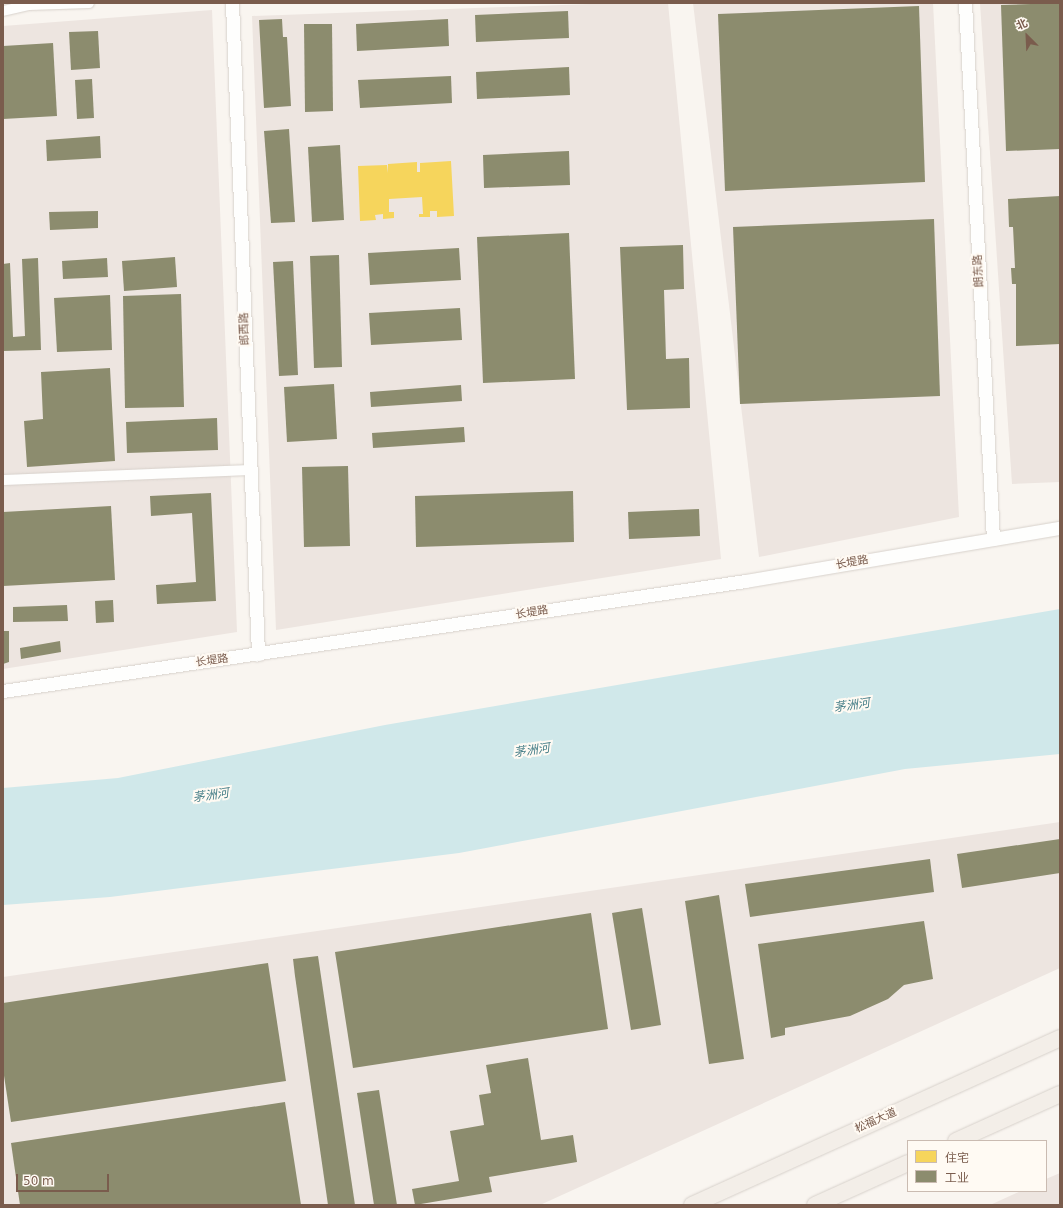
<!DOCTYPE html>
<meta charset="utf-8">
<style>
body{margin:0}
#map{position:relative;width:1063px;height:1208px;overflow:hidden;background:#f9f5f0;font-family:"DejaVu Sans","Noto Sans SC",sans-serif}
div>[style]{position:absolute}
[style*='--x']{left:calc(var(--x)*1px);top:calc(var(--y)*1px);width:calc(var(--w)*1px);rotate:calc(var(--a)*1deg)}
.industrial>*{inset:0;background:#ede5e0}
.water>*{inset:0;background:#d0e8ea}
.homes>*{inset:0;background:#f6d55c}
.industry>*{inset:0;background:#8c8c6e}
.roads{filter:drop-shadow(0 0 1px #d7d1cb) drop-shadow(0 0 1px #d7d1cb)}
.minor>*{height:10px;margin:-5px;padding:0 5px;transform-origin:5px;border-radius:5px;background:#fefefd}
.tertiary>*{height:13px;margin:-6.5px;padding:0 6.5px;transform-origin:6.5px;border-radius:6.5px;background:#fefefd}
.primary>*{height:16px;margin:-8px;padding:0 8px;transform-origin:8px;border-radius:8px;background:#f3eee8}
span{translate:-50% -50%;white-space:nowrap;text-align:center;line-height:1.15;-webkit-text-stroke:4px #fffaf3;paint-order:stroke}
.street-label{font-size:11px;color:#7a5c4d}
.water-label{font-size:12px;color:#437c86;font-style:italic}
.frame{position:absolute;inset:0;border:4px solid #7a5c4d;pointer-events:none}
.legend{position:absolute;left:907px;top:1140px;width:140px;height:52px;box-sizing:border-box;background:#fffaf3;border:1px solid #cabbb1;margin:0;padding:5px 7px;list-style:none;font-size:12px;color:#7a5c4d}
.legend li{display:flex;align-items:center;gap:8px;height:20px}
.legend b{width:20px;border:1px solid #cabbb1}
.north{position:absolute;left:1007px;top:16px;width:40px;height:40px;-webkit-text-stroke:3px #fffaf3;paint-order:stroke;rotate:336deg;font-size:11px;font-weight:700;line-height:16px;text-align:center;color:#7a5c4d}
.north::after{content:'';display:block;margin:auto;width:14px;height:18px;background:#7a5c4d;clip-path:polygon(50% 0,100% 100%,50% 72%,0 100%)}
.scale{position:absolute;left:16px;top:1174px;width:93px;height:18px;box-sizing:border-box;border:2px solid #7a5c4d;border-top:0;padding-left:5px;font-size:12px;line-height:14px;white-space:nowrap;color:#7a5c4d;-webkit-text-stroke:3px #fffaf3;paint-order:stroke}
</style>
<div id="map">
<div class="industrial">
<i style="clip-path:polygon(617px 3px,668px 3px,721px 559px,276px 630px,252px 16px)"></i>
<i style="clip-path:polygon(693px 3px,933px 3px,959px 517px,759px 557px)"></i>
<i style="clip-path:polygon(980px 3px,1060px 3px,1060px 482px,1012px 484px)"></i>
<i style="clip-path:polygon(212px 10px,237px 632px,3px 669px,3px 26px)"></i>
<i style="clip-path:polygon(1060px 822px,1060px 968px,540px 1205px,3px 1205px,3px 977px)"></i>
<i style="clip-path:polygon(1060px 1173px,1060px 1205px,990px 1205px,1021px 1191px,1046px 1191px,1046px 1179px)"></i>
</div>
<div class="water">
<i style="clip-path:polygon(1060px 609px,1060px 754px,905px 769px,459px 853px,110px 897px,3px 905px,3px 788px,118px 778px,385px 725px)"></i>
</div>
<div class="homes">
<i style="clip-path:polygon(451px 161px,454px 216px,437px 217px,437px 211px,430px 211px,430px 217px,419px 217px,419px 214px,423px 214px,422px 197px,389px 199px,389px 212px,394px 212px,394px 218px,383px 219px,383px 214px,375px 215px,376px 220px,360px 221px,358px 166px,387px 165px,388px 173px,388px 164px,417px 162px,417px 172px,420px 172px,420px 163px)"></i>
</div>
<div class="industry">
<i style="clip-path:polygon(1060px 3px,1060px 149px,1006px 151px,1001px 5px)"></i>
<i style="clip-path:polygon(919px 6px,925px 182px,725px 191px,718px 14px)"></i>
<i style="clip-path:polygon(568px 11px,569px 38px,476px 42px,475px 15px)"></i>
<i style="clip-path:polygon(282px 19px,283px 37px,287px 37px,291px 106px,264px 108px,259px 20px)"></i>
<i style="clip-path:polygon(448px 19px,449px 46px,357px 51px,356px 24px)"></i>
<i style="clip-path:polygon(304px 24px,332px 24px,333px 111px,305px 112px)"></i>
<i style="clip-path:polygon(98px 31px,100px 68px,71px 70px,69px 32px)"></i>
<i style="clip-path:polygon(53px 43px,57px 116px,3px 119px,3px 46px)"></i>
<i style="clip-path:polygon(569px 67px,570px 95px,477px 99px,476px 72px)"></i>
<i style="clip-path:polygon(451px 76px,452px 103px,360px 108px,358px 80px)"></i>
<i style="clip-path:polygon(92px 79px,94px 118px,77px 119px,75px 80px)"></i>
<i style="clip-path:polygon(289px 129px,295px 222px,271px 223px,264px 131px)"></i>
<i style="clip-path:polygon(100px 136px,101px 158px,47px 161px,46px 140px)"></i>
<i style="clip-path:polygon(340px 145px,344px 220px,312px 222px,308px 147px)"></i>
<i style="clip-path:polygon(569px 151px,570px 185px,484px 188px,483px 155px)"></i>
<i style="clip-path:polygon(1060px 196px,1060px 344px,1016px 346px,1016px 284px,1012px 284px,1011px 268px,1015px 268px,1013px 227px,1009px 227px,1008px 199px)"></i>
<i style="clip-path:polygon(98px 211px,98px 228px,50px 230px,49px 212px)"></i>
<i style="clip-path:polygon(934px 219px,940px 396px,740px 404px,733px 227px)"></i>
<i style="clip-path:polygon(569px 233px,575px 379px,483px 383px,477px 237px)"></i>
<i style="clip-path:polygon(683px 245px,684px 289px,664px 290px,666px 359px,689px 358px,690px 408px,627px 410px,620px 247px)"></i>
<i style="clip-path:polygon(459px 248px,461px 280px,370px 285px,368px 253px)"></i>
<i style="clip-path:polygon(339px 255px,342px 367px,314px 368px,310px 256px)"></i>
<i style="clip-path:polygon(175px 257px,177px 287px,124px 291px,122px 261px)"></i>
<i style="clip-path:polygon(38px 258px,41px 350px,3px 351px,3px 264px,10px 263px,13px 337px,25px 336px,22px 259px)"></i>
<i style="clip-path:polygon(107px 258px,108px 277px,63px 279px,62px 261px)"></i>
<i style="clip-path:polygon(293px 261px,298px 375px,279px 376px,273px 262px)"></i>
<i style="clip-path:polygon(181px 294px,184px 407px,125px 408px,123px 296px)"></i>
<i style="clip-path:polygon(110px 295px,112px 350px,57px 352px,54px 298px)"></i>
<i style="clip-path:polygon(460px 308px,462px 340px,371px 345px,369px 313px)"></i>
<i style="clip-path:polygon(110px 368px,115px 461px,27px 467px,24px 421px,43px 419px,41px 372px)"></i>
<i style="clip-path:polygon(334px 384px,337px 439px,287px 442px,284px 387px)"></i>
<i style="clip-path:polygon(461px 385px,462px 401px,371px 407px,370px 392px)"></i>
<i style="clip-path:polygon(217px 418px,218px 450px,127px 453px,126px 422px)"></i>
<i style="clip-path:polygon(464px 427px,465px 442px,373px 448px,372px 433px)"></i>
<i style="clip-path:polygon(348px 466px,350px 546px,304px 547px,302px 467px)"></i>
<i style="clip-path:polygon(573px 491px,574px 542px,416px 547px,415px 496px)"></i>
<i style="clip-path:polygon(211px 493px,216px 601px,157px 604px,156px 585px,196px 582px,192px 513px,151px 516px,150px 496px)"></i>
<i style="clip-path:polygon(111px 506px,115px 580px,3px 586px,3px 512px)"></i>
<i style="clip-path:polygon(699px 509px,700px 536px,629px 539px,628px 512px)"></i>
<i style="clip-path:polygon(113px 600px,114px 622px,96px 623px,95px 601px)"></i>
<i style="clip-path:polygon(67px 605px,68px 621px,13px 622px,13px 607px)"></i>
<i style="clip-path:polygon(3px 631px,9px 631px,9px 662px,3px 664px)"></i>
<i style="clip-path:polygon(60px 641px,61px 652px,21px 659px,20px 648px)"></i>
<i style="clip-path:polygon(1060px 839px,1060px 873px,962px 888px,957px 854px)"></i>
<i style="clip-path:polygon(930px 859px,934px 892px,750px 917px,745px 884px)"></i>
<i style="clip-path:polygon(719px 895px,744px 1059px,709px 1064px,685px 901px)"></i>
<i style="clip-path:polygon(642px 908px,661px 1025px,631px 1030px,612px 913px)"></i>
<i style="clip-path:polygon(591px 913px,608px 1029px,353px 1068px,335px 952px)"></i>
<i style="clip-path:polygon(924px 921px,933px 979px,904px 985px,888px 999px,850px 1016px,785px 1028px,785px 1035px,771px 1038px,758px 944px)"></i>
<i style="clip-path:polygon(318px 956px,355px 1205px,328px 1205px,295px 976px,293px 959px)"></i>
<i style="clip-path:polygon(268px 963px,286px 1081px,11px 1122px,3px 1069px,3px 1003px)"></i>
<i style="clip-path:polygon(528px 1058px,541px 1140px,573px 1135px,577px 1162px,489px 1177px,492px 1192px,415px 1205px,412px 1189px,459px 1181px,450px 1131px,484px 1125px,479px 1095px,491px 1093px,486px 1065px)"></i>
<i style="clip-path:polygon(379px 1090px,397px 1205px,374px 1205px,357px 1093px)"></i>
<i style="clip-path:polygon(285px 1102px,301px 1205px,20px 1205px,11px 1143px)"></i>
</div>
<div class="roads">
<div class="minor">
<i style="--x:3;--y:11;--w:27;--a:-13"></i>
<i style="--x:29;--y:5;--w:60;--a:-1.9"></i>
<i style="--x:3;--y:480;--w:248;--a:-2.3"></i>
</div>
<div class="tertiary">
<i style="--x:232;--y:3;--w:652;--a:87.71"></i>
<i style="--x:965;--y:3;--w:537;--a:87.01"></i>
<i style="--x:3;--y:691;--w:750;--a:-8.43"></i>
<i style="--x:745;--y:581;--w:319;--a:-9.6"></i>
</div>
<div class="primary">
<i style="--x:956;--y:1141;--w:114;--a:-24.3"></i>
<i style="--x:692;--y:1205;--w:404;--a:-24.4"></i>
<i style="--x:815;--y:1205;--w:102;--a:-24.3"></i>
</div>
</div>
<div class="street-label">
<span style="left:979px;top:271px;rotate:-93deg">朗东路</span>
<span style="left:245px;top:329px;rotate:-92deg">郎西路</span>
<span style="left:852px;top:563px;rotate:-10deg">长堤路</span>
<span style="left:532px;top:613px;rotate:-9deg">长堤路</span>
<span style="left:212px;top:661px;rotate:-8deg">长堤路</span>
<span style="left:876px;top:1121px;rotate:-24deg">松福大道</span>
</div>
<div class="water-label">
<span style="left:852px;top:706px;rotate:-8deg">茅洲河</span>
<span style="left:532px;top:751px;rotate:-8deg">茅洲河</span>
<span style="left:211px;top:796px;rotate:-8deg">茅洲河</span>
</div>
<div class="frame"></div>
<ul class="legend">
<li><b style="height:11px;background:#f6d55c"></b>住宅</li>
<li><b style="height:11px;background:#8c8c6e"></b>工业</li>
</ul>
<div class="north">北</div>
<div class="scale">50 m</div>
</div>
